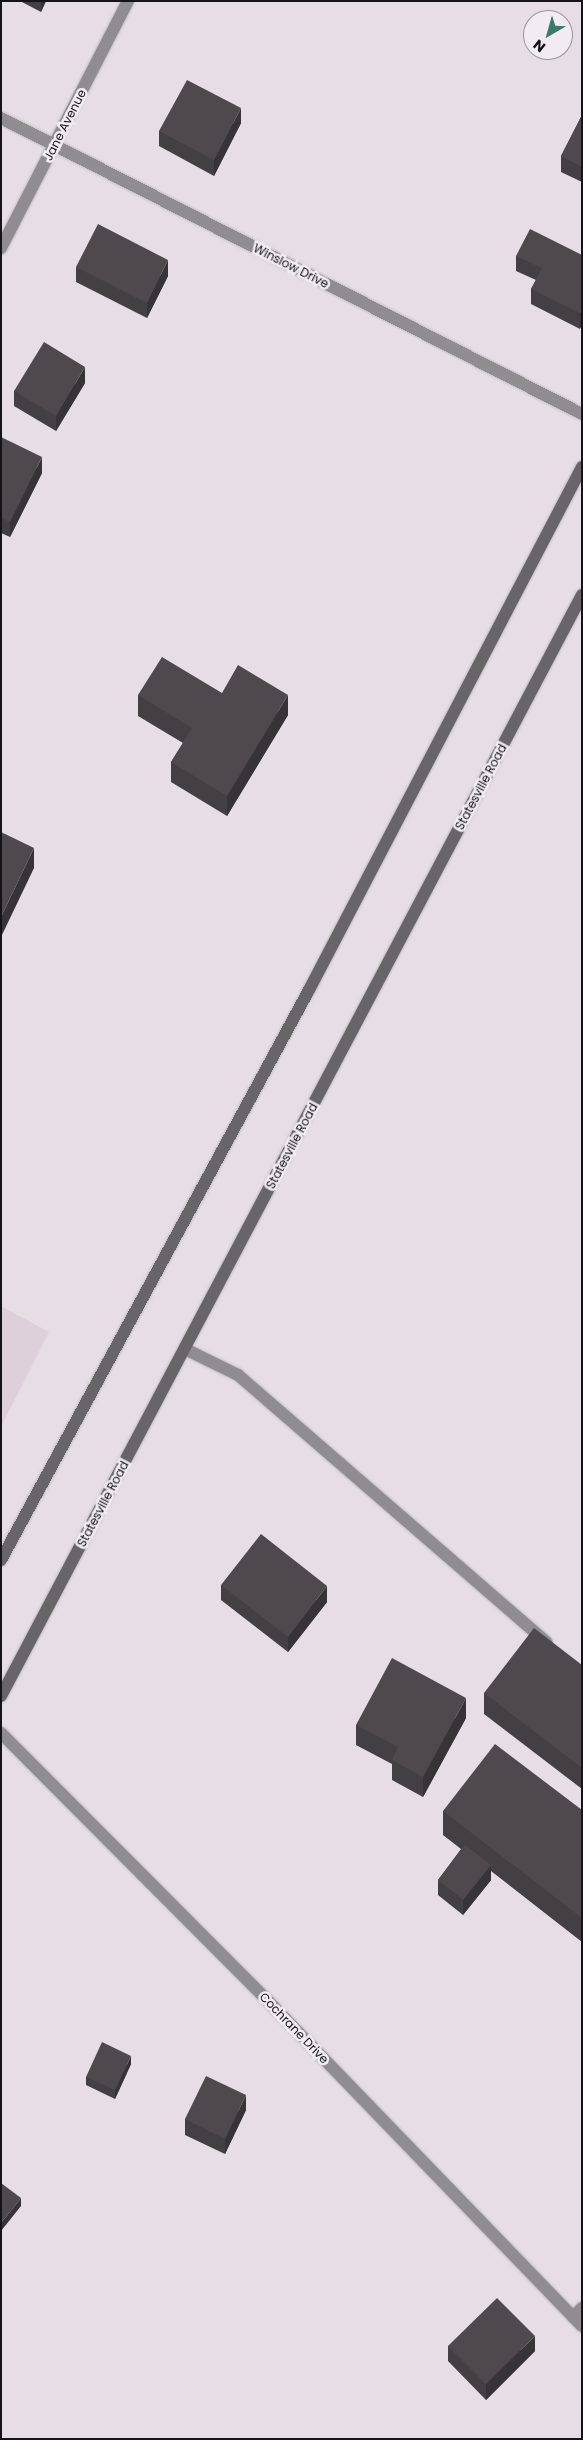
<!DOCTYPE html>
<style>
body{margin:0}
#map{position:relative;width:583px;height:2440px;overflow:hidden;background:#e6dee4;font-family:Poppins,sans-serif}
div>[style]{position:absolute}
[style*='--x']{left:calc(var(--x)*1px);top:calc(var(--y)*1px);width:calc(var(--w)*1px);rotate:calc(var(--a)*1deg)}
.built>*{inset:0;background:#ded0db}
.roads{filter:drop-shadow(0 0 1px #c0b9bf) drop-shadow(0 0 1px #c0b9bf)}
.lane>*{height:12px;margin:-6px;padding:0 6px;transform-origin:6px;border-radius:6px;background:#908c8f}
.street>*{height:12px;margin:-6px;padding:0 6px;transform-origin:6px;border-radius:6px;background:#908c8f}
.secondary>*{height:12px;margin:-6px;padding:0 6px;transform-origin:6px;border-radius:6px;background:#696468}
.wall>*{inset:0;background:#443f43}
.shaded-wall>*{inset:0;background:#373337}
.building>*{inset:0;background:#4f494e}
span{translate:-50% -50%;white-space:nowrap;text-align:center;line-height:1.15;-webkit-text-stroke:5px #f3ebf2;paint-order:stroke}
.street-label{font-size:12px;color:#151315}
.frame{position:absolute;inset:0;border:2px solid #151315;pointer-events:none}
.north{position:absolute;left:523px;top:10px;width:50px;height:50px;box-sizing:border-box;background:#f3ebf2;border:1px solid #9a959a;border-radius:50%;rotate:218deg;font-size:14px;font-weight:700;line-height:20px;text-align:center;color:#151315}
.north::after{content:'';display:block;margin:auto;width:18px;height:22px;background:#3a7a6a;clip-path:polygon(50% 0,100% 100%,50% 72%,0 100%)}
</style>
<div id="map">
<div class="built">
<i style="clip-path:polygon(1px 1306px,49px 1332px,1px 1427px)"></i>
</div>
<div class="roads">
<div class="lane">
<i style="--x:185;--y:1349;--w:59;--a:26.1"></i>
<i style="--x:238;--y:1375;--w:408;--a:40.9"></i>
<i style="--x:573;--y:2317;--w:13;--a:-45"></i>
</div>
<div class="street">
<i style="--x:1;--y:118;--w:652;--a:27"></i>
<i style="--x:1;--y:248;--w:278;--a:-62.8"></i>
<i style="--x:1;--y:1733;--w:377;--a:45.1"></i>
<i style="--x:267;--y:2000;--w:453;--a:46"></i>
</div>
<div class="secondary">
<i style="--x:1;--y:1560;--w:648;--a:-61.62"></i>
<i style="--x:309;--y:990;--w:590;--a:-62.44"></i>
<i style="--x:1;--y:1696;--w:1245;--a:-62.18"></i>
</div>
</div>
<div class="wall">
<i style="clip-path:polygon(20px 1px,46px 1px,41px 12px)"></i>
<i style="clip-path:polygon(582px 115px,582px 182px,561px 172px,561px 156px)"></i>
<i style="clip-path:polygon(241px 123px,214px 176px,159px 146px,159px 131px)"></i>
<i style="clip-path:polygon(582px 255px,580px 329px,531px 304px,531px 289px,536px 280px,516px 271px,516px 256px)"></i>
<i style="clip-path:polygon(76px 267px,168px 276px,147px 318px,76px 282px)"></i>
<i style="clip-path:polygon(85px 383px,56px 431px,14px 406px,14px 391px)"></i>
<i style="clip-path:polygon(1px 437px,42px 473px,10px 537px,1px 533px)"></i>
<i style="clip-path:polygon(222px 693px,288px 715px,227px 816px,171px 782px,171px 762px,183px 743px,138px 716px,138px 695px)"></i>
<i style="clip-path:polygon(221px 1585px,327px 1602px,288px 1652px,221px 1600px)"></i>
<i style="clip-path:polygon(582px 1665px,582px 1789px,484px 1714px,484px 1693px)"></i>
<i style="clip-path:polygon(466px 1718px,423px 1797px,392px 1780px,392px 1764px,356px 1745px,356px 1725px)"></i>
<i style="clip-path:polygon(582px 1810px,582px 1942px,491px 1871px,491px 1880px,463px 1915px,438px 1895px,438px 1880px,461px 1849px,443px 1835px,443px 1811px)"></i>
<i style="clip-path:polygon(131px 2064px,115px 2099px,86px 2085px,86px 2077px)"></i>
<i style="clip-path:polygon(246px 2110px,225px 2154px,185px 2135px,185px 2119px)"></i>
<i style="clip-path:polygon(448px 2346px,535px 2351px,486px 2400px,448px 2361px)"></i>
</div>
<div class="shaded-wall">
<i style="clip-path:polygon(41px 1px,46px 1px,41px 12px)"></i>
<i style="clip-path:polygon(241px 108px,241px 123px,214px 176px,214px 160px)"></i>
<i style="clip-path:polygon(168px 260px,168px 276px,147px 318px,147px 303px)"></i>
<i style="clip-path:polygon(582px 309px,582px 325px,580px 329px,580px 313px)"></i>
<i style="clip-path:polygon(85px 367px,85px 383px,56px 431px,56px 416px)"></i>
<i style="clip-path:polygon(42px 457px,42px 473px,10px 537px,10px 522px)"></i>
<i style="clip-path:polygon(288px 695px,288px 715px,227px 816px,227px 796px)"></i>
<i style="clip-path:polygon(34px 848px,34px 868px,1px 937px,1px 917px)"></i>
<i style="clip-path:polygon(327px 1586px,327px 1602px,288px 1652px,288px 1637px)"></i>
<i style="clip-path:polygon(466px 1698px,466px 1718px,423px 1797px,423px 1777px)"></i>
<i style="clip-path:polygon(491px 1865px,491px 1880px,463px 1915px,463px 1900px)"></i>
<i style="clip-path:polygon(131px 2056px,131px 2064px,115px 2099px,115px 2090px)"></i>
<i style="clip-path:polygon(246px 2095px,246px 2110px,225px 2154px,225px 2139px)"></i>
<i style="clip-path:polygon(21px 2198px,21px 2206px,1px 2231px,1px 2223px)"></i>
<i style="clip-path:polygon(535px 2336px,535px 2351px,486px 2400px,486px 2384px)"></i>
</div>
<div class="building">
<i style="clip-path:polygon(187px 80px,241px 108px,214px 160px,159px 131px)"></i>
<i style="clip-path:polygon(582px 115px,582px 167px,561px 156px)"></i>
<i style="clip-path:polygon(98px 224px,168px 260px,147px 303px,76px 267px)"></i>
<i style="clip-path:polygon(530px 229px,582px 255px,582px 309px,580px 313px,531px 289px,542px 268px,516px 256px)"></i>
<i style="clip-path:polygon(44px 342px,85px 367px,56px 416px,14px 391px)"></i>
<i style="clip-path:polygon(1px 437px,42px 457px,10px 522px,1px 518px)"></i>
<i style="clip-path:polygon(162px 657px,222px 693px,238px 665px,288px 695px,227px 796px,171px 762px,192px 728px,138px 695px)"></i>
<i style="clip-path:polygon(1px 832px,34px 848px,1px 917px)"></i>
<i style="clip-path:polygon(261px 1534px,327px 1586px,288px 1637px,221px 1585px)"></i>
<i style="clip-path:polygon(534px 1628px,582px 1665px,582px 1768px,484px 1693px)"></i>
<i style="clip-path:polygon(392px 1658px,466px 1698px,423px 1777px,392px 1760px,398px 1747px,356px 1725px)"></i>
<i style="clip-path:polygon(495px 1744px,582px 1810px,582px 1918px,443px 1811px)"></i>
<i style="clip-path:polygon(465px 1845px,491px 1865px,463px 1900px,438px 1880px)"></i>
<i style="clip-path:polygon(102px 2042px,131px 2056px,115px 2090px,86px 2077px)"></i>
<i style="clip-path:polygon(206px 2076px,246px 2095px,225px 2139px,185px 2119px)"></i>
<i style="clip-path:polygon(1px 2183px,21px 2198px,1px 2223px)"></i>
<i style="clip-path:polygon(497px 2298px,535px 2336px,486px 2384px,448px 2346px)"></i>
</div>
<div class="street-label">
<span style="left:65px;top:125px;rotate:-63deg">Jane Avenue</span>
<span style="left:291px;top:266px;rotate:27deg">Winslow Drive</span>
<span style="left:481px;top:787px;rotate:-62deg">Statesville Road</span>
<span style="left:292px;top:1146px;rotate:-62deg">Statesville Road</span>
<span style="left:103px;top:1504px;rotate:-62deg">Statesville Road</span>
<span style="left:294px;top:2028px;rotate:46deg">Cochrane Drive</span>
</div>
<div class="frame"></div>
<div class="north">N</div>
</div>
